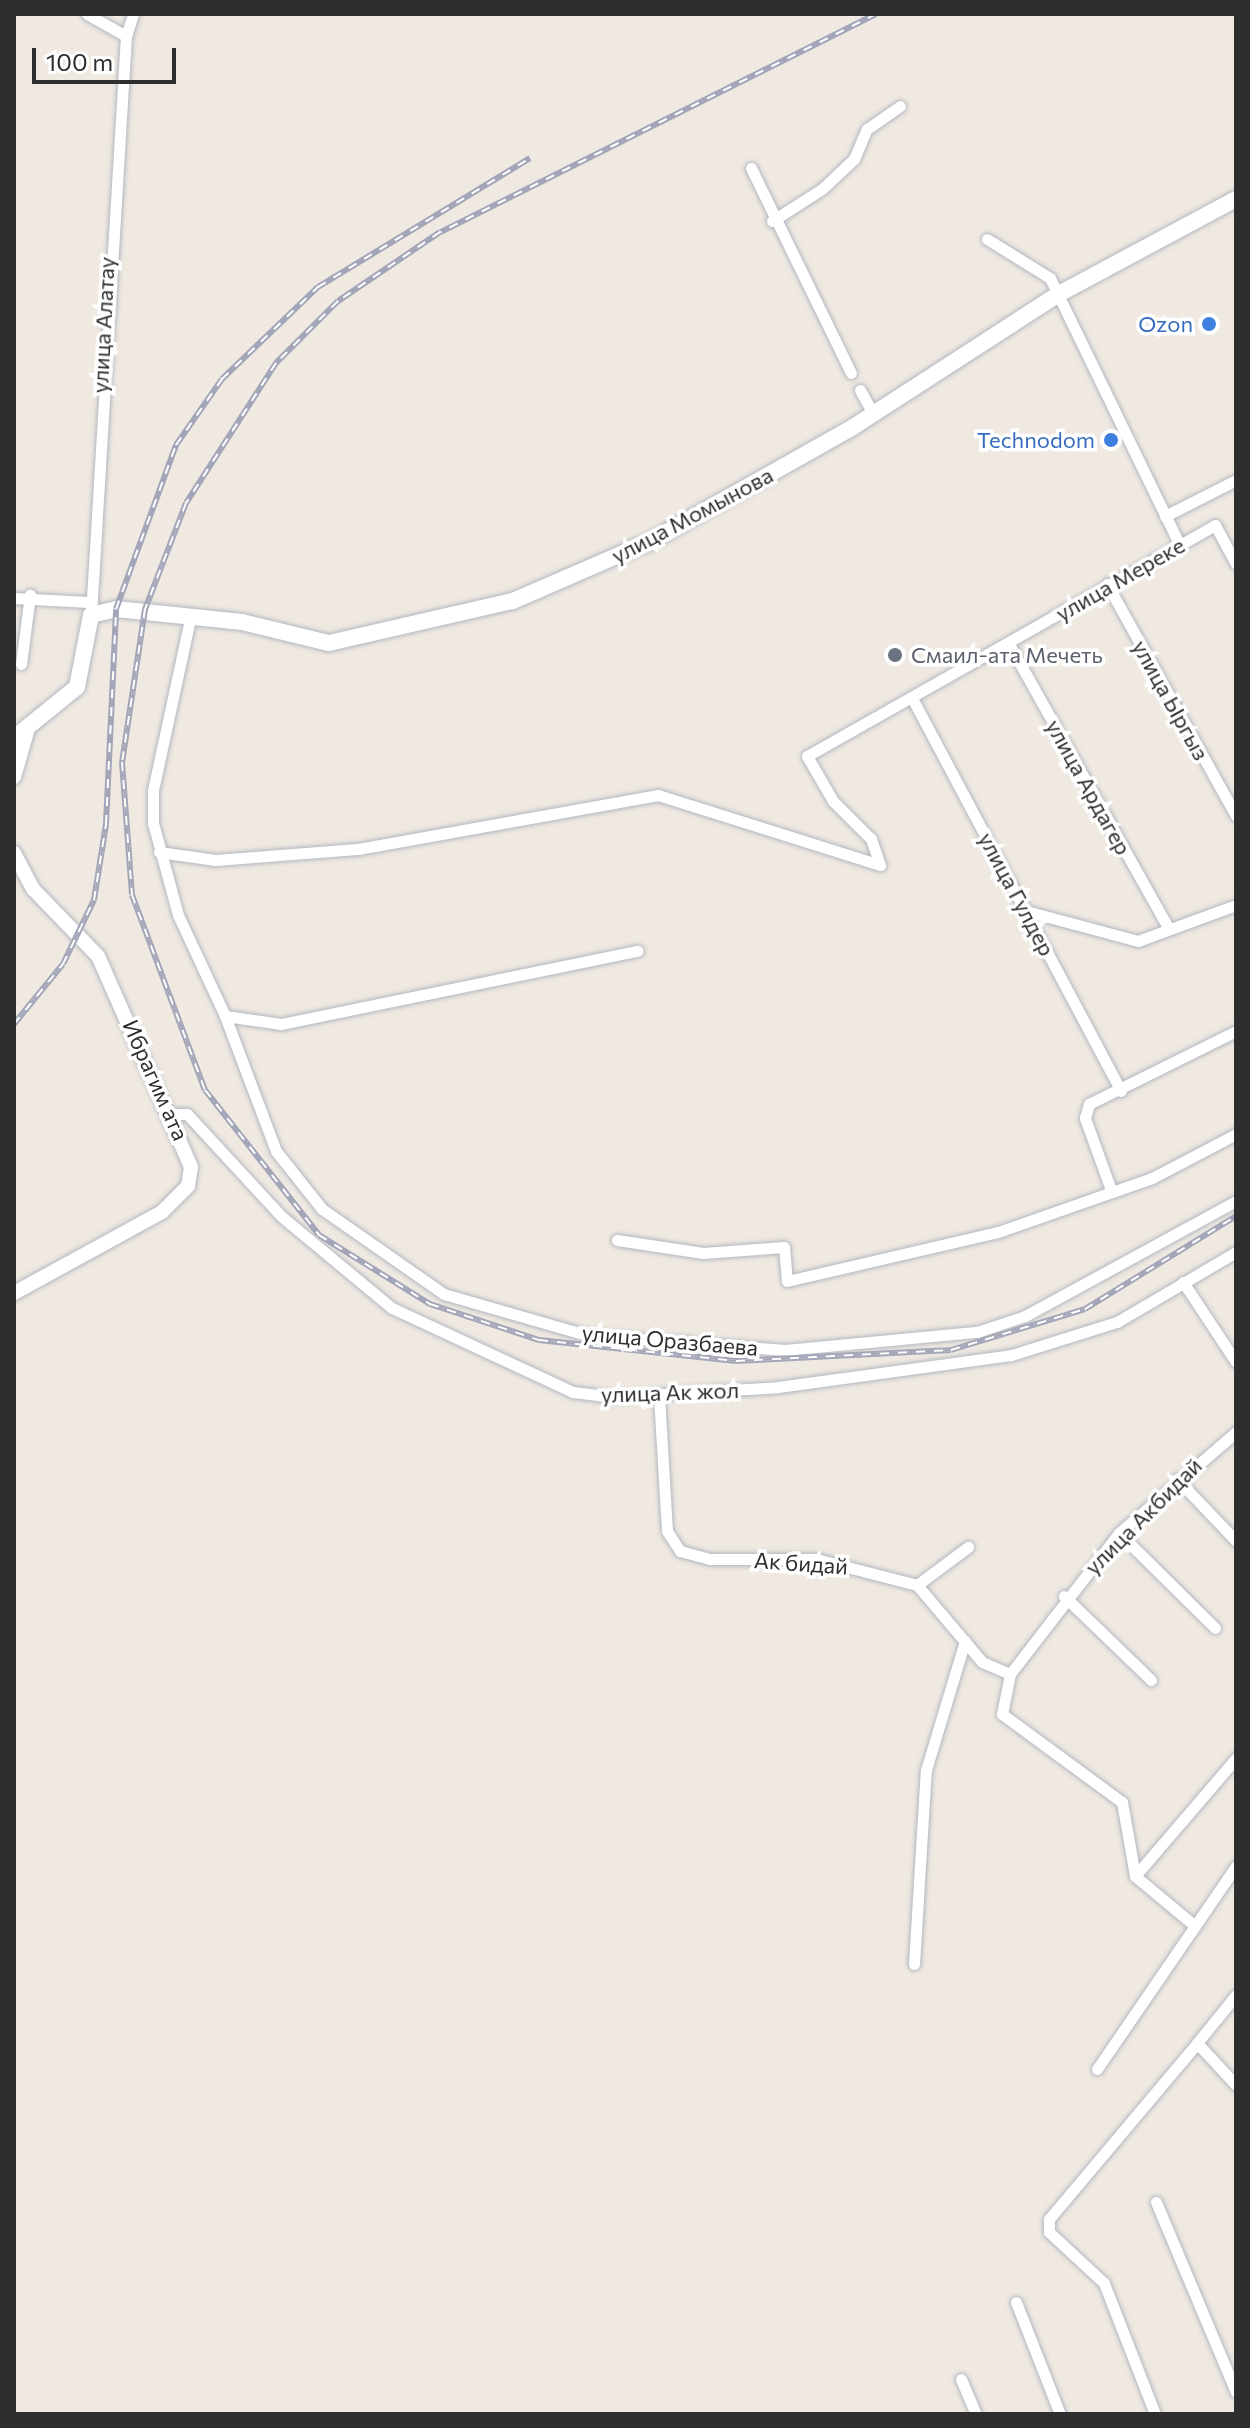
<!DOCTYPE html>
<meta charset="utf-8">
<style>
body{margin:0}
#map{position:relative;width:1250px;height:2428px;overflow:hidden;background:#efe9e1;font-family:Commissioner,sans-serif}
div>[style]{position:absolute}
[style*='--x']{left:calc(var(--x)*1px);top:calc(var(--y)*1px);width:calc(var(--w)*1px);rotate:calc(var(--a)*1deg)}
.roads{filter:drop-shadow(0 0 2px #b4b7c1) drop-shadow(0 0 2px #b4b7c1)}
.minor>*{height:11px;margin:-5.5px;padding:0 5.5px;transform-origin:5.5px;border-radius:5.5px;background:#fff}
.tertiary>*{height:14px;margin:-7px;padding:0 7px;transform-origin:7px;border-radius:7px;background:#fff}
.secondary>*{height:16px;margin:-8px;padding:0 8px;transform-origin:8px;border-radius:8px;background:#fff}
.rail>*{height:6px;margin-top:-3px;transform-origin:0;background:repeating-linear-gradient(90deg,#fff 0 9px,#a3a6b8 0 18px);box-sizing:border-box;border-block:2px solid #a3a6b8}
.dots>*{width:22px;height:22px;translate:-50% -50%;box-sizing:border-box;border:4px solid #fff;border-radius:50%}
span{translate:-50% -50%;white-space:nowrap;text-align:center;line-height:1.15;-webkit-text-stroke:7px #fff;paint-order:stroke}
.shop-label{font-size:22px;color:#366cbe}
.right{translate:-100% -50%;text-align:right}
.street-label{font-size:22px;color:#2e2e2e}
.worship-label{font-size:22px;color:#5b616d}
.left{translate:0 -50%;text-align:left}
.frame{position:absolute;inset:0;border:16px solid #2e2e2e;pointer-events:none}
.scale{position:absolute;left:32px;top:48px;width:144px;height:36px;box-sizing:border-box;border:4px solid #2e2e2e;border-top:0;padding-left:10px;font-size:24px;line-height:28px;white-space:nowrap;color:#2e2e2e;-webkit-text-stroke:6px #fff;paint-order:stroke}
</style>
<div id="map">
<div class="roads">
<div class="minor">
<i style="--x:87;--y:14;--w:45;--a:29.4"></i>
<i style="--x:126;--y:36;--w:580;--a:93.46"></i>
<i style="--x:126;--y:36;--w:23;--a:-72"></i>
<i style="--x:751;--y:168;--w:228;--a:64"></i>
<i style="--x:772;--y:221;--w:59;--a:-32.6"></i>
<i style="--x:822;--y:189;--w:44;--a:-43.2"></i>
<i style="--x:854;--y:159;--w:33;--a:-67"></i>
<i style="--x:867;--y:129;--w:40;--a:-34.9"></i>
<i style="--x:987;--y:239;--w:74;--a:31.8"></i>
<i style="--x:1050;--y:278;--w:296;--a:64.1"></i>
<i style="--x:860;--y:390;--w:26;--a:61"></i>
<i style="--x:1165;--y:516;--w:80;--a:-26.9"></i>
<i style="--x:1107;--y:584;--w:265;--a:60.9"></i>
<i style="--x:14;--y:598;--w:75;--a:3.1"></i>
<i style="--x:190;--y:619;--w:175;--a:102.2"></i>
<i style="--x:153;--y:790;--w:33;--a:90"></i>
<i style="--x:153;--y:823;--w:95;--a:74.8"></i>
<i style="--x:178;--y:915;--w:111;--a:65"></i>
<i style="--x:225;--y:1016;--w:57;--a:8.1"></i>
<i style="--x:281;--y:1024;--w:364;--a:-11.6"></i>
<i style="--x:1009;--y:644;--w:327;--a:60.7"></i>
<i style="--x:21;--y:664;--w:70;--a:-82.6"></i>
<i style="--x:912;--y:698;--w:445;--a:62"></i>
<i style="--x:159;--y:852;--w:57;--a:8.1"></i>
<i style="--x:215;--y:860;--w:143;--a:-4.4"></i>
<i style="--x:358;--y:849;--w:305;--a:-10.2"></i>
<i style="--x:658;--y:795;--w:233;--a:17.5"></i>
<i style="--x:880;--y:865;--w:28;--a:-109"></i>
<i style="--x:871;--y:839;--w:54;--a:-135"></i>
<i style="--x:833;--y:801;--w:52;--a:-120"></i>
<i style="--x:807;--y:756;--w:469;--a:-29.5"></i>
<i style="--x:1215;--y:525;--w:44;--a:61.7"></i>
<i style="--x:1026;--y:911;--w:116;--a:15"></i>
<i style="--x:1138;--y:941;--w:104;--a:-20.2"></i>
<i style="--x:225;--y:1016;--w:144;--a:69.3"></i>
<i style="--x:276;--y:1151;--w:74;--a:51.6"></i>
<i style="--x:322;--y:1209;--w:149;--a:34.9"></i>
<i style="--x:444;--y:1294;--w:148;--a:16.1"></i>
<i style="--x:586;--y:1335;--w:200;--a:4.3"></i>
<i style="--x:785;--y:1350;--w:193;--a:-5.4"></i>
<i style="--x:977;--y:1332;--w:51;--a:-18.4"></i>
<i style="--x:1025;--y:1316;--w:240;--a:-28.6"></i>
<i style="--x:174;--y:1114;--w:13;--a:0"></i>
<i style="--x:187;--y:1114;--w:139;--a:47.3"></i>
<i style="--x:281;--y:1216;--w:144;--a:39.7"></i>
<i style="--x:392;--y:1308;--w:200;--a:24.9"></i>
<i style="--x:573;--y:1392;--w:39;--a:7"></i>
<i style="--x:612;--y:1397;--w:166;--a:-3.4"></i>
<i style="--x:778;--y:1387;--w:235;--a:-7.8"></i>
<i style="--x:1011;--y:1355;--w:111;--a:-17.3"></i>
<i style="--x:1117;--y:1322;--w:138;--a:-30.5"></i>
<i style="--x:1111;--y:1190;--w:77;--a:-109.9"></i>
<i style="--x:1085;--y:1118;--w:15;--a:-74"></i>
<i style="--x:1089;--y:1104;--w:164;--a:-26.4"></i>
<i style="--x:617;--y:1240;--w:87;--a:8.6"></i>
<i style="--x:703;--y:1253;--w:81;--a:-4.2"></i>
<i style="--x:784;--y:1247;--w:34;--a:85"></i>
<i style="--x:787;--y:1281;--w:217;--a:-13.1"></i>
<i style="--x:998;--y:1232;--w:163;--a:-19.3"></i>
<i style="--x:1152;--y:1178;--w:95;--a:-27.6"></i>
<i style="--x:1183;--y:1282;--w:96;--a:56.5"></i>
<i style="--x:659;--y:1396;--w:135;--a:86.6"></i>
<i style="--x:667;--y:1531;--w:24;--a:57"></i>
<i style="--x:680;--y:1551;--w:31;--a:15"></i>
<i style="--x:710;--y:1559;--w:106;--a:0"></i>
<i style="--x:816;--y:1559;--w:104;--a:14.4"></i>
<i style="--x:917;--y:1585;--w:101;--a:49.8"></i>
<i style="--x:982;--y:1662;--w:30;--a:23"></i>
<i style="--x:1010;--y:1674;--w:178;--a:-52.3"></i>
<i style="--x:1119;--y:1533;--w:155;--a:-40.8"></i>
<i style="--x:1177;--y:1479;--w:86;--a:46.4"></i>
<i style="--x:1119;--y:1533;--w:135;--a:44.7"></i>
<i style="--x:917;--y:1585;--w:64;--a:-36.7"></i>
<i style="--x:1064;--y:1596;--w:121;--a:44"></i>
<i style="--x:1010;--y:1674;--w:41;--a:101.3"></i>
<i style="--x:1002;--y:1714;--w:149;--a:36.3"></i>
<i style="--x:1122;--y:1802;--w:75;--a:80"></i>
<i style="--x:1135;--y:1876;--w:78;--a:39.8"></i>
<i style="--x:1135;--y:1876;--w:155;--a:-49.4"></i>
<i style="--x:914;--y:1964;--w:194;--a:-86.5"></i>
<i style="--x:926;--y:1770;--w:135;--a:-73.2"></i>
<i style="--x:1236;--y:1995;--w:62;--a:129.1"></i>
<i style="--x:1197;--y:2043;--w:57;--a:47.1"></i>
<i style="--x:1097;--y:2069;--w:246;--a:-55.6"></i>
<i style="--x:1156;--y:2202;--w:206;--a:67.2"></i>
<i style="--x:1016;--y:2302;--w:120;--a:68.6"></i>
<i style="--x:961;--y:2379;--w:38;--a:67"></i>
<i style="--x:1155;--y:2414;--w:141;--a:-111.3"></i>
<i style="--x:1104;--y:2283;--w:75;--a:-137.2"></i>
<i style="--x:1049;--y:2232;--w:13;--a:-90"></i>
<i style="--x:1049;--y:2219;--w:230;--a:-49.9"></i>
</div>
<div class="tertiary">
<i style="--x:14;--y:777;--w:47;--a:-73.9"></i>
<i style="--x:14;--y:853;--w:41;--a:62.2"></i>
<i style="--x:33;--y:889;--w:93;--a:45.9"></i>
<i style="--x:98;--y:956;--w:231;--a:66.2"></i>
<i style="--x:191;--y:1167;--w:19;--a:99"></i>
<i style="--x:188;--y:1186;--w:37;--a:135"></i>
<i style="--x:162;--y:1212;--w:169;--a:151.3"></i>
</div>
<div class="secondary">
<i style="--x:14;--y:738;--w:81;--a:-39"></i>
<i style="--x:77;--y:687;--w:73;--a:-79"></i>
<i style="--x:91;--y:615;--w:26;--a:-13"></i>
<i style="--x:116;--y:609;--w:127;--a:5.9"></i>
<i style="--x:242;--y:622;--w:89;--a:13.6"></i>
<i style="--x:329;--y:643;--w:189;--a:-12.9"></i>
<i style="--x:513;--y:601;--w:150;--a:-23.5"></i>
<i style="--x:651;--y:541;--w:228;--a:-29.4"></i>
<i style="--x:850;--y:429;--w:247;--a:-32.9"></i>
<i style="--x:1057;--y:295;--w:203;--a:-28.2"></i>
</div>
</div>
<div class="rail">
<i style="--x:876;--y:14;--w:487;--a:153.4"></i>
<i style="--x:440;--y:232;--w:123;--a:145.9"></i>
<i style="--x:338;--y:301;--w:88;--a:135"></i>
<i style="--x:276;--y:363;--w:166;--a:122.7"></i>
<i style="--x:186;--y:503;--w:114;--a:111.1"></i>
<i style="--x:145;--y:609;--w:155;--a:98.5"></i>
<i style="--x:122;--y:762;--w:133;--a:85.7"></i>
<i style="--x:132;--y:895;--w:208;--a:69.5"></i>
<i style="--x:205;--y:1090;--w:184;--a:51.8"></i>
<i style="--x:319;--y:1235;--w:131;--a:31.9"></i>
<i style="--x:430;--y:1304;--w:115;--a:18.3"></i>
<i style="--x:539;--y:1340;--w:198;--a:6.1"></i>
<i style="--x:736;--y:1361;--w:215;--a:-2.9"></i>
<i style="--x:951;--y:1350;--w:140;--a:-17"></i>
<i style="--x:1085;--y:1309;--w:177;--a:-31.6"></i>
<i style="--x:14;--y:1024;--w:77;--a:-50.8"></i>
<i style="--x:63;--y:964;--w:71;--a:-64.2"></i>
<i style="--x:94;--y:900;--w:77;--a:-81"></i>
<i style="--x:106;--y:824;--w:215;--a:-87.3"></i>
<i style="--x:116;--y:609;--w:175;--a:-69.9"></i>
<i style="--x:176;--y:445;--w:80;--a:-55.1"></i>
<i style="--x:222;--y:379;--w:133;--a:-43.8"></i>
<i style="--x:318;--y:287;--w:248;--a:-31.3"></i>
</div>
<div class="dots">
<i style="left:1209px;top:324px;background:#3f7fe0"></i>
<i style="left:1111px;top:440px;background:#3f7fe0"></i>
<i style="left:895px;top:655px;background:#6b7280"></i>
</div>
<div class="shop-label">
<span class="right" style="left:1193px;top:324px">Ozon</span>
<span class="right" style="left:1095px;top:440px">Technodom</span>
</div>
<div class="street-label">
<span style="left:103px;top:325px;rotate:-87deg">улица Алатау</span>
<span style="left:692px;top:515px;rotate:-28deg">улица Момынова</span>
<span style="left:1120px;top:579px;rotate:-30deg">улица Мереке</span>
<span style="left:1171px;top:700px;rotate:61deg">улица Ыргыз</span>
<span style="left:1089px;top:787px;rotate:61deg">улица Ардагер</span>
<span style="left:1017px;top:894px;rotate:62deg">улица Гулдер</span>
<span style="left:156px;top:1080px;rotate:66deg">Ибрагим ата</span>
<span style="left:670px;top:1340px;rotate:5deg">улица Оразбаева</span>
<span style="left:670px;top:1392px;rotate:-2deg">улица Ак жол</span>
<span style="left:1143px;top:1516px;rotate:-45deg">улица Акбидай</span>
<span style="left:801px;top:1563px;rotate:4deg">Ак бидай</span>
</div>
<div class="worship-label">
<span class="left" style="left:911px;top:655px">Смаил-ата Мечеть</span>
</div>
<div class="frame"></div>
<div class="scale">100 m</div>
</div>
